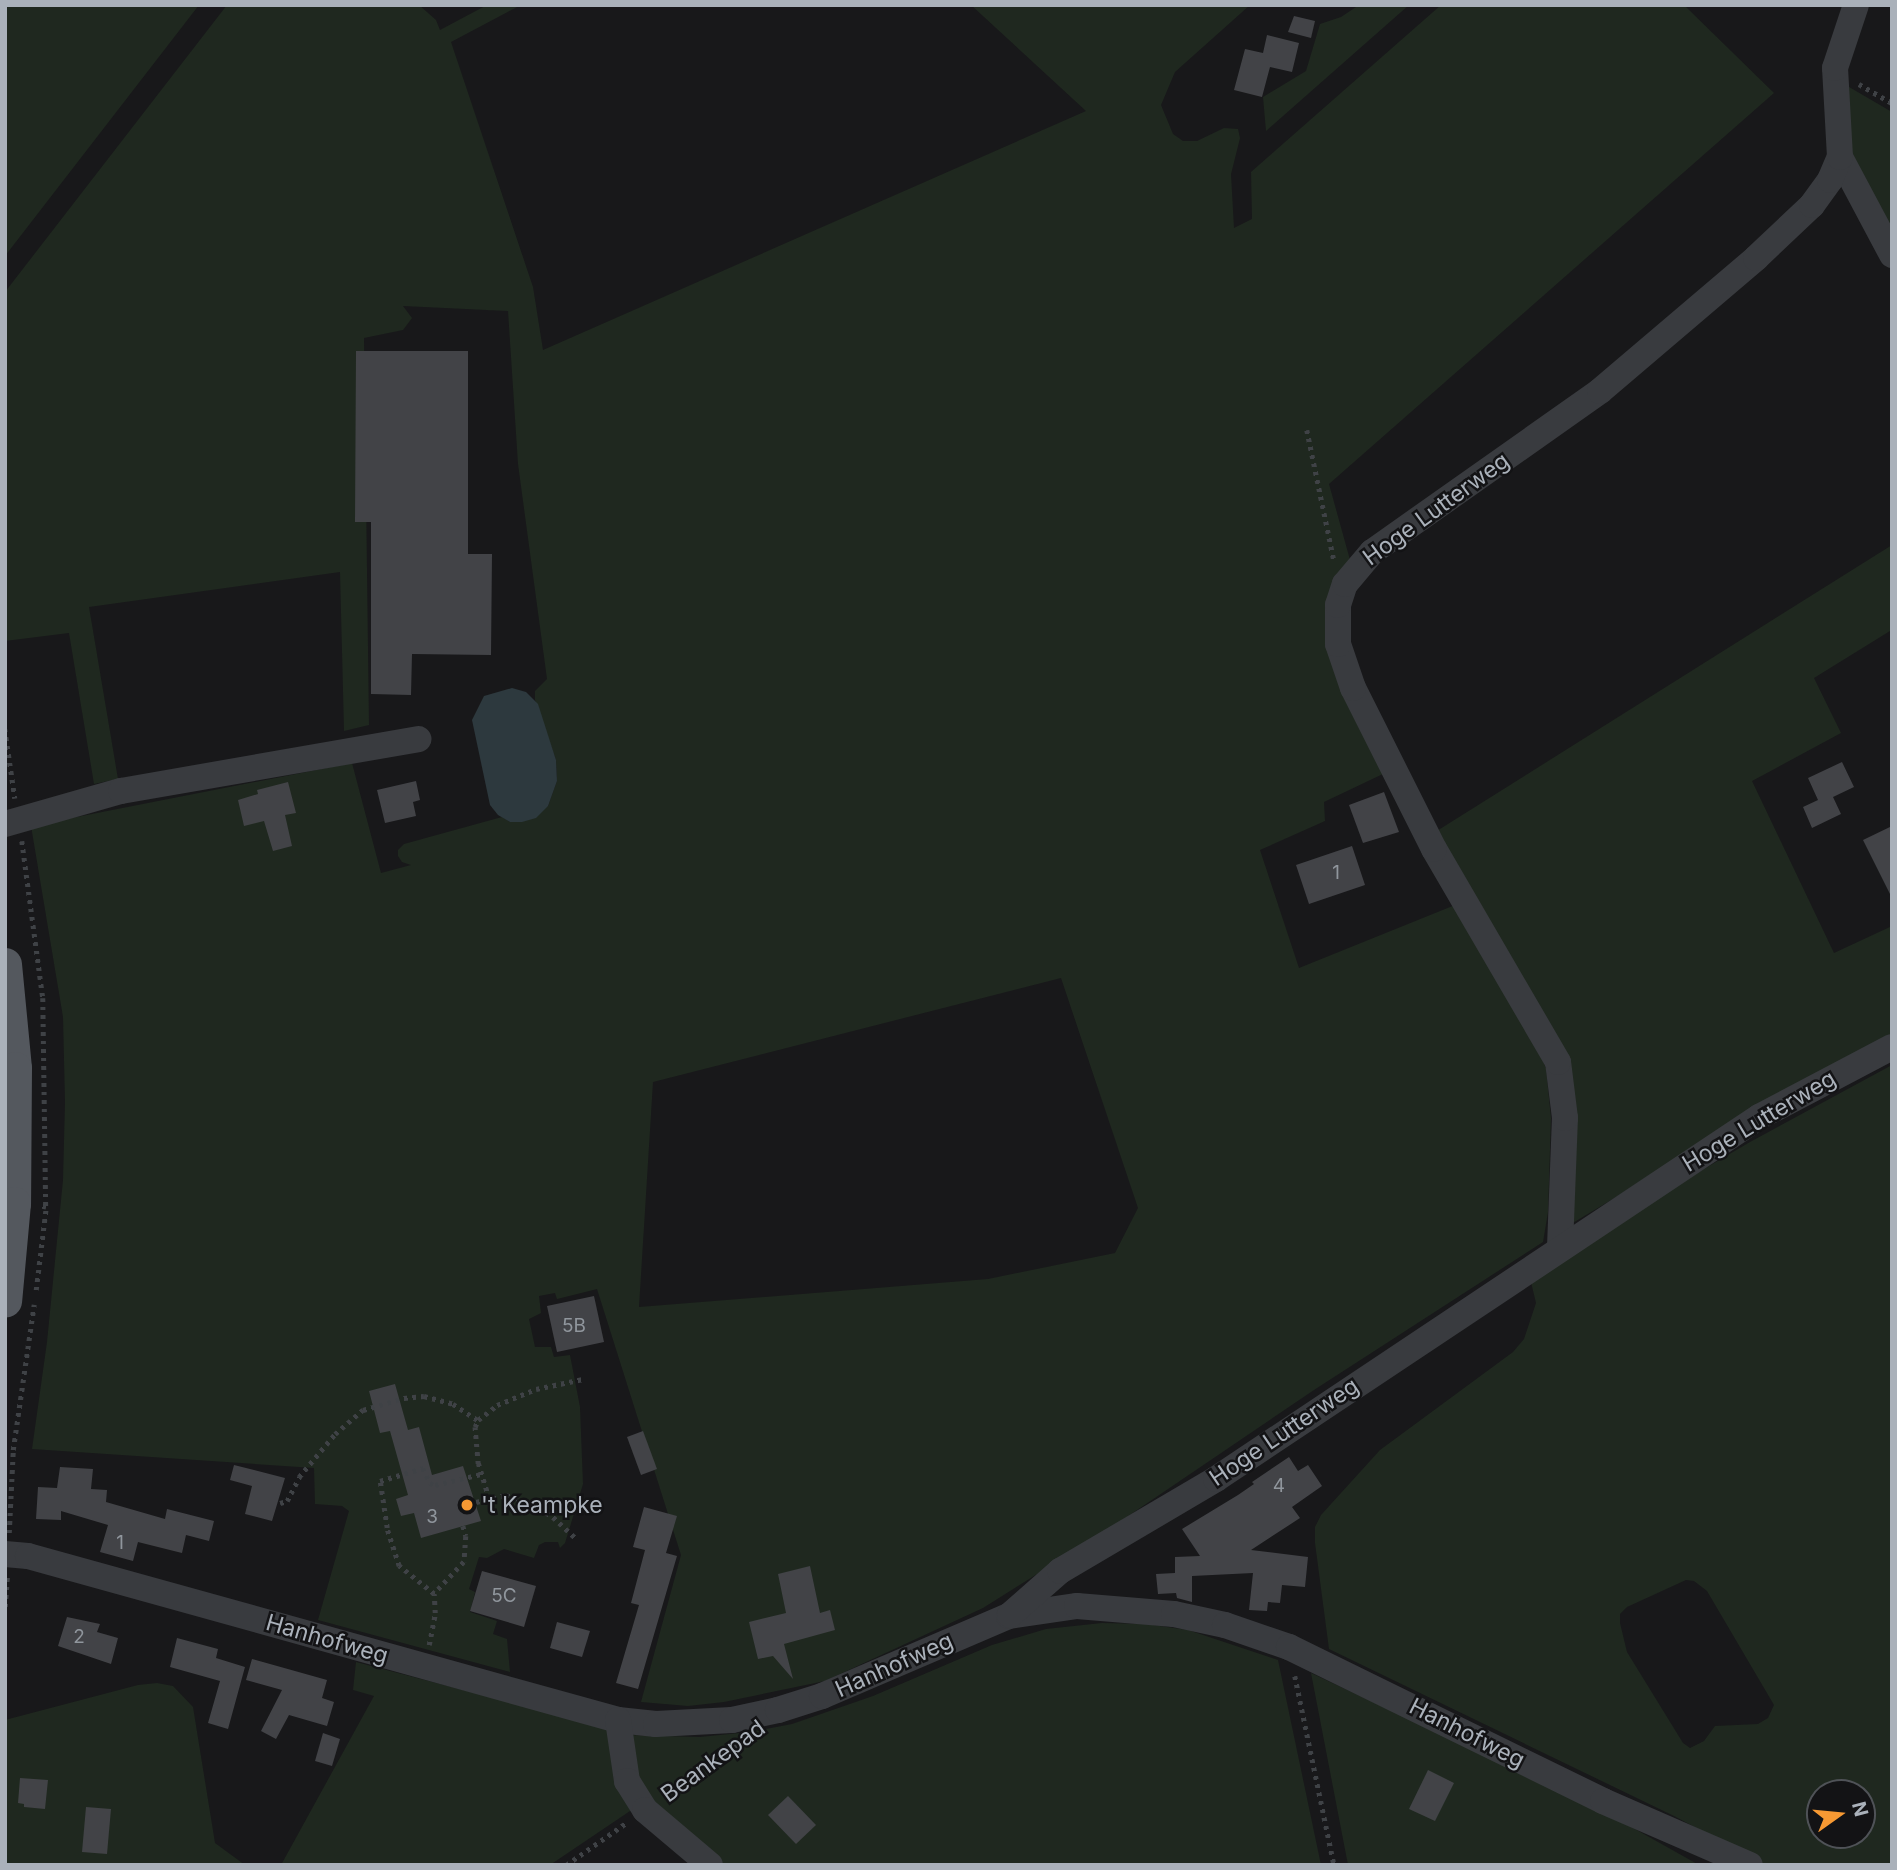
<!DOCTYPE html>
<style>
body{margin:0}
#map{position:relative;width:1897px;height:1870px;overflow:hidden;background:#18181a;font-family:Inter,sans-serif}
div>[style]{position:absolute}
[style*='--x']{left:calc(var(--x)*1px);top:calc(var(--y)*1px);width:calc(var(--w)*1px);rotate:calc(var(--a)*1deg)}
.green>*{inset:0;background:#1f281f}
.water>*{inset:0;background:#2d393e}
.building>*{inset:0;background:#424347}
.path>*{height:4.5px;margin-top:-2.25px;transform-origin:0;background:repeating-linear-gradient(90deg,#3f4246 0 3.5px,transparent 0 8.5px)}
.minor>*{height:26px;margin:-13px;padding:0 13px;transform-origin:13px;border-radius:13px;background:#393b3f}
.major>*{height:33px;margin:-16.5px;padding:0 16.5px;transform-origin:16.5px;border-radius:16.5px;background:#54585e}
.dots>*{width:19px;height:19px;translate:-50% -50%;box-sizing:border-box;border:4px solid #131315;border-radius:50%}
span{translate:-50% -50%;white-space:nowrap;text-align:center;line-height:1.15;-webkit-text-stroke:5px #131315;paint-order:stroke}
.number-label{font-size:19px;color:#90969d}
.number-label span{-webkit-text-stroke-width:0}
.street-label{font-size:23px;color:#aab1ba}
.poi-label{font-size:23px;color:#aab1ba}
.left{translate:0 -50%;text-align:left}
.frame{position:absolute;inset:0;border:7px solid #aab1ba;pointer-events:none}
.north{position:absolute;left:1806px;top:1779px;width:70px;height:70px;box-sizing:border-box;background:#131315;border:2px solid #4f5257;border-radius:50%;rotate:75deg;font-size:19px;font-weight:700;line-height:28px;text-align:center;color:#aab1ba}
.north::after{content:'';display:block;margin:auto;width:24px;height:32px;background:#f79933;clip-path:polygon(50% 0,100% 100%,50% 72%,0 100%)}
</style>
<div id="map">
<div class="green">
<i style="clip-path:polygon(5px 5px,199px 5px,5px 256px)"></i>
<i style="clip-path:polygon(evenodd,227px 5px,419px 5px,436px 20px,440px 30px,487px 5px,521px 5px,451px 42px,533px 287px,543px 350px,1086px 111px,971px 5px,1250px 5px,1175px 72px,1161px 105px,1173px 134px,1183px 141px,1197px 141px,1224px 128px,1238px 129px,1240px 138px,1231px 174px,1234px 228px,1252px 219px,1251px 172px,1441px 5px,1684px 5px,1774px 93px,1329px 484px,1352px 567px,1331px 601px,1385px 773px,1324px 802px,1325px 821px,1260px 850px,1299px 968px,1460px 903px,1533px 1038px,1546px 1068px,1551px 1118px,1548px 1212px,1543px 1242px,1314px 1390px,1112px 1527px,983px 1608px,825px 1681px,724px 1702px,688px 1706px,641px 1702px,681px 1555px,597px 1289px,557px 1299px,555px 1293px,539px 1296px,541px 1313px,529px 1319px,535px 1347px,551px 1347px,554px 1357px,570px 1355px,580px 1407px,583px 1484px,565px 1543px,560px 1548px,558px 1542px,545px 1542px,539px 1545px,534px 1558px,504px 1549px,487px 1558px,479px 1557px,469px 1589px,475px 1592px,470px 1612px,497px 1621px,493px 1634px,507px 1639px,510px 1672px,318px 1620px,349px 1511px,342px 1506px,315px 1504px,314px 1468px,32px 1449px,47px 1342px,63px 1180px,65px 1102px,63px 1017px,31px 826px,352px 763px,381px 873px,411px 865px,402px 862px,398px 856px,398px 850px,404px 844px,502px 817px,510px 822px,548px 806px,557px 781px,556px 760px,535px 700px,535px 691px,547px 679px,518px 464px,508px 311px,403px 306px,412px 318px,403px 330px,364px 338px,369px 725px,344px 731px,340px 572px,89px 607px,118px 779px,94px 784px,69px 633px,5px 641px,5px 292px,227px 5px,1061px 978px,1138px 1208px,1115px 1253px,988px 1279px,639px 1307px,653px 1082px,1061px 978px)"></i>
<i style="clip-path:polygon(1359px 5px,1409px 5px,1266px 131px,1263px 97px,1306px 71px,1320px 24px,1341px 17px)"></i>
<i style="clip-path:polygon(1844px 84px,1892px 112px,1892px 240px,1849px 146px)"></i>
<i style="clip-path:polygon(1892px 545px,1892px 633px,1890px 631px,1814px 678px,1841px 733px,1752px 781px,1834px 953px,1892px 926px,1892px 1042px,1740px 1123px,1566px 1227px,1570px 1116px,1432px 834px)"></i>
<i style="clip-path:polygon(evenodd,1892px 1065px,1892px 1865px,1766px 1865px,1674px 1816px,1329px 1649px,1315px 1543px,1315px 1527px,1321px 1515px,1380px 1450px,1513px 1352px,1524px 1339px,1536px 1303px,1530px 1278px,1648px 1202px,1750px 1142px,1892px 1065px,1686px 1580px,1694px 1581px,1707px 1591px,1774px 1705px,1768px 1718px,1758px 1724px,1715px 1726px,1704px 1741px,1690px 1748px,1683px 1743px,1627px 1652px,1620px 1623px,1620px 1614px,1627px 1607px,1686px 1580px,1892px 1065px,1820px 1793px,1862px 1793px,1862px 1835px,1820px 1835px,1820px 1793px)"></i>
<i style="clip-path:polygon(1102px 1623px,1146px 1624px,1188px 1630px,1278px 1660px,1321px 1865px,721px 1865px,646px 1795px,637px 1780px,629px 1735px,700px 1737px,750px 1732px,792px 1724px,873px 1696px,992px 1645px,1046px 1629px)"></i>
<i style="clip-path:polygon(356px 1662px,609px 1728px,633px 1809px,550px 1865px,281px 1865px,374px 1696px,353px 1690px)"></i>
<i style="clip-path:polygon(1311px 1673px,1585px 1801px,1699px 1865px,1348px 1865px)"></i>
<i style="clip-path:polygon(157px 1683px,173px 1686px,193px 1707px,215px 1843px,245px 1865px,5px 1865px,5px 1720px,138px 1685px)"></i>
</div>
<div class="water">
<i style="clip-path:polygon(512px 688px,526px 692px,538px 704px,556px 760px,557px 781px,548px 806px,536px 818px,522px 822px,510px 822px,498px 815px,490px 805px,472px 720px,484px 696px)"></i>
</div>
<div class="building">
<i style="clip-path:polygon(1294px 16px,1315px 21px,1311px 38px,1288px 32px)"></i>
<i style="clip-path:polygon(1267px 35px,1299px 43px,1292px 72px,1270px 67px,1262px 97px,1234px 90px,1245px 49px,1263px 53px)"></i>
<i style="clip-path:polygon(356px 351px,468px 351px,468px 554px,492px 554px,491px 655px,412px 654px,411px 695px,371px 694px,371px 522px,355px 522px)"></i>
<i style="clip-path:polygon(1842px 762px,1854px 787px,1833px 797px,1841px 814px,1812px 828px,1803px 807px,1818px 800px,1808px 778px)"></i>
<i style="clip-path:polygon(416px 781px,420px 800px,413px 802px,416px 816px,385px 823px,377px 790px)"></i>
<i style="clip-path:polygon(288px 782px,296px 813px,285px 815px,292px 846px,273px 851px,264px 821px,244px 826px,238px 800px,258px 794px,257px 790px)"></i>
<i style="clip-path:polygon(1384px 792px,1399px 832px,1363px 843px,1349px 805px)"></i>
<i style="clip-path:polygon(1892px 826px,1892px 898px,1863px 840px)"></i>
<i style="clip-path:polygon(1352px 846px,1365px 885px,1309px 904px,1296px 865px)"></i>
<i style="clip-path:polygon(594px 1296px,604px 1342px,557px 1352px,547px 1306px)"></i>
<i style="clip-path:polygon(395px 1384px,408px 1430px,419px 1427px,432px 1475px,463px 1466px,481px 1521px,421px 1538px,414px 1513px,401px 1516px,396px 1499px,408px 1495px,390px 1431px,380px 1433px,369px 1391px)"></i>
<i style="clip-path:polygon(643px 1431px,657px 1469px,641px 1475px,627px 1437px)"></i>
<i style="clip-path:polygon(1289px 1457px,1298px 1471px,1308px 1465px,1322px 1486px,1292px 1507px,1300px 1518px,1251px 1550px,1308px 1557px,1305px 1587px,1282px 1585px,1280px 1603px,1268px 1602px,1267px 1611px,1249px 1610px,1253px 1573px,1192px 1576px,1192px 1602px,1177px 1598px,1176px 1593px,1158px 1594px,1156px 1574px,1175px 1573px,1175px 1557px,1200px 1556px,1182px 1529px,1238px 1495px,1254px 1484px,1252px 1482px)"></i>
<i style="clip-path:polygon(234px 1465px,285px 1478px,272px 1521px,245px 1514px,252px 1486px,230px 1480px)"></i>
<i style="clip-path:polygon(60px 1467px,93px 1469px,91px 1489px,107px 1490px,106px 1502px,165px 1519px,167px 1509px,214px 1521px,209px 1541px,186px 1535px,182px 1553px,138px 1542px,133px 1561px,100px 1552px,108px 1525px,61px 1511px,61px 1520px,36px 1519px,38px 1487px,57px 1488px)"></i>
<i style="clip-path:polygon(644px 1507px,677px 1516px,666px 1553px,677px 1556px,638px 1689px,616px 1683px,639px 1605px,631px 1603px,645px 1550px,633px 1547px)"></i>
<i style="clip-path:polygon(810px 1566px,820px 1613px,830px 1610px,835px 1630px,784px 1644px,793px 1679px,773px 1656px,758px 1659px,749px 1622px,786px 1613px,778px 1574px)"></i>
<i style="clip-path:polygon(482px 1571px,536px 1586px,524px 1627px,470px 1611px)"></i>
<i style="clip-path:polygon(67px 1617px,100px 1624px,97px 1632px,118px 1638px,111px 1664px,58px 1646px)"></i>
<i style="clip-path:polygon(557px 1622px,590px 1631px,582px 1657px,550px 1648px)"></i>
<i style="clip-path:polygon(177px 1638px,218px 1649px,216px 1658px,245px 1667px,228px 1729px,208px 1723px,220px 1681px,170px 1667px)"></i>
<i style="clip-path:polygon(252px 1659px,327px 1680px,322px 1698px,334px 1702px,327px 1726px,289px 1715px,276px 1739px,261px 1731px,282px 1690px,246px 1680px)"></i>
<i style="clip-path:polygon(323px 1733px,340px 1739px,332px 1766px,315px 1761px)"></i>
<i style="clip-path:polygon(1428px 1770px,1454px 1783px,1435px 1821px,1409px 1809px)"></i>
<i style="clip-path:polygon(20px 1778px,48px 1780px,45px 1809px,24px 1807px,24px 1804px,18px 1803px)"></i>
<i style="clip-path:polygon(788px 1796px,816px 1825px,796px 1844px,768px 1815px)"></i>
<i style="clip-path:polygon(86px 1807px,111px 1809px,107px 1854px,82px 1852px)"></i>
</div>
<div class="path">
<i style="--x:1859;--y:84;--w:38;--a:30"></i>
<i style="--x:1307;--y:430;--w:133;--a:78.3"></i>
<i style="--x:5;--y:729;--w:70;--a:81.8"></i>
<i style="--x:22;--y:841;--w:158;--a:82.4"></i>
<i style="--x:43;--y:998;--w:209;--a:89.2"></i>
<i style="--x:46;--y:1207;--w:5;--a:-169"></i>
<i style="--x:36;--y:1290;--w:84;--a:-83.1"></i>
<i style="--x:489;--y:1499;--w:37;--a:-107"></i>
<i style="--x:478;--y:1464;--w:37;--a:-95"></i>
<i style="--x:475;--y:1427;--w:8;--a:-67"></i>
<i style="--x:478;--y:1420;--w:24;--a:-38"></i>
<i style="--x:497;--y:1405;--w:42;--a:-22.3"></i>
<i style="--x:536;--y:1389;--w:48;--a:-12"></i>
<i style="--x:476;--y:1502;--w:31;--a:-13"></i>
<i style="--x:506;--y:1495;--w:27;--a:17"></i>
<i style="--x:532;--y:1503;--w:25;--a:34"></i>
<i style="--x:553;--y:1517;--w:33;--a:43"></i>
<i style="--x:280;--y:1503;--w:7;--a:-16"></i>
<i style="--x:287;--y:1501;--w:27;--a:-63"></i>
<i style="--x:299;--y:1477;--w:56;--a:-50.1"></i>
<i style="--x:335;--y:1434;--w:37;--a:-41"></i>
<i style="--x:363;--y:1410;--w:43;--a:-16.3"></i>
<i style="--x:404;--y:1398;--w:20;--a:-6"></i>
<i style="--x:424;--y:1396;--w:30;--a:15"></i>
<i style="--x:453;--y:1404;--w:30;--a:33"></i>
<i style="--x:463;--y:1526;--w:10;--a:73"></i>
<i style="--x:466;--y:1536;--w:26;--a:94"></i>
<i style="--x:464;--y:1562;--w:44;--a:133.2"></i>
<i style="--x:434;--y:1594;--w:45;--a:-141.3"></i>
<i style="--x:399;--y:1566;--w:40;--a:-108"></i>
<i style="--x:387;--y:1528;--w:48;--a:-98.5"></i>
<i style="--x:380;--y:1481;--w:45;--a:-16.8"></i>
<i style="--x:423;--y:1468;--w:17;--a:65"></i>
<i style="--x:430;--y:1483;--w:5;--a:22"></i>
<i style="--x:435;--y:1485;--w:47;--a:-13.4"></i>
<i style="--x:9;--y:1533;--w:83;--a:-87.2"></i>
<i style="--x:13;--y:1450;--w:147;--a:-81.8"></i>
<i style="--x:5;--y:1607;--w:30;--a:-86"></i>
<i style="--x:429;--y:1645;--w:33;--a:-79"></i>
<i style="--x:435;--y:1613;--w:19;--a:-93"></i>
<i style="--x:1295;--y:1676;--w:193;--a:78.3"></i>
<i style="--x:664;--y:1796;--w:93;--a:-34.9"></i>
<i style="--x:566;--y:1865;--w:73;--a:-35"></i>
</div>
<div class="minor">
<i style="--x:1840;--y:157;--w:111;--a:62"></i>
<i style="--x:5;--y:824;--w:121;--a:-15.9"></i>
<i style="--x:121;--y:791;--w:302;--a:-9.9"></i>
<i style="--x:1560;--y:1247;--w:129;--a:-87.8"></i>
<i style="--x:1565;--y:1118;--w:56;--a:-97.1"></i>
<i style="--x:1558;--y:1062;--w:246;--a:-120.2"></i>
<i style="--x:1434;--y:849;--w:180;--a:-116.7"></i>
<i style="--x:1353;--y:688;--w:46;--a:-108.8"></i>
<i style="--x:1338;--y:644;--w:39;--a:-90"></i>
<i style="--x:1338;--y:605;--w:22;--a:-72"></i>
<i style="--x:1345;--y:584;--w:42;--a:-49.8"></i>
<i style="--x:1372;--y:552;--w:279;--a:-35.2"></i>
<i style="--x:1600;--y:391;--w:205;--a:-40.4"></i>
<i style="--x:1756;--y:258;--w:77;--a:-43.4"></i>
<i style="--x:1812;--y:205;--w:31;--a:-54"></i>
<i style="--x:1830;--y:180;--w:25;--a:-67"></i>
<i style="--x:1840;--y:157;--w:89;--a:-93.2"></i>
<i style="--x:1835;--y:68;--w:66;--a:-71.6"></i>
<i style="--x:5;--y:1554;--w:23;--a:5"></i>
<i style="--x:28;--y:1556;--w:612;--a:15.53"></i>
<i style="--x:618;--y:1720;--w:38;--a:6"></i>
<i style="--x:656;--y:1724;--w:76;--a:-3"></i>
<i style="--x:732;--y:1720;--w:47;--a:-12.3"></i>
<i style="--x:778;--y:1710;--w:46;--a:-17.7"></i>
<i style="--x:822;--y:1696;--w:203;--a:-23.2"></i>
<i style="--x:1009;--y:1616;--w:69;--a:-8.4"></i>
<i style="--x:1077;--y:1606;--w:97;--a:4.7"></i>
<i style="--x:1174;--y:1614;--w:52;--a:12.2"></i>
<i style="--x:1225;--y:1625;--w:68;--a:19"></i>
<i style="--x:1289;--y:1647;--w:350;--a:26.1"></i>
<i style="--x:1603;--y:1801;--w:160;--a:23.5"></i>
<i style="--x:1010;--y:1615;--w:67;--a:-41.3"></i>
<i style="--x:1060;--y:1571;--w:181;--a:-30.5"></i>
<i style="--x:1216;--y:1479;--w:653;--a:-33.69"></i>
<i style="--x:1759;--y:1117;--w:150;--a:-27.8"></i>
<i style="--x:618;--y:1720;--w:62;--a:81.6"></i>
<i style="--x:627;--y:1781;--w:34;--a:58"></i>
<i style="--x:645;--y:1810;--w:85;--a:40.2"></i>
</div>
<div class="major">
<i style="--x:5;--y:964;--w:104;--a:84.5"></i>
<i style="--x:15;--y:1068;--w:135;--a:90.4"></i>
<i style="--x:14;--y:1203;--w:98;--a:95.2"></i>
</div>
<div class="dots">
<i style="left:467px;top:1505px;background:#f79933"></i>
</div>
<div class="number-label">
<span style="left:1336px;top:873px">1</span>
<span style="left:574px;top:1326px">5B</span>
<span style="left:1279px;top:1486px">4</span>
<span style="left:432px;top:1517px">3</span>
<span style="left:120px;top:1543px">1</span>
<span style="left:504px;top:1596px">5C</span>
<span style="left:79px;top:1637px">2</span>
</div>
<div class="street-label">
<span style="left:1436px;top:509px;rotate:-36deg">Hoge Lutterweg</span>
<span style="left:1759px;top:1121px;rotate:-31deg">Hoge Lutterweg</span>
<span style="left:1284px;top:1432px;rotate:-34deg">Hoge Lutterweg</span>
<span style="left:327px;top:1639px;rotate:16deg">Hanhofweg</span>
<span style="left:894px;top:1665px;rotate:-24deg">Hanhofweg</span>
<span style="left:1467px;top:1733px;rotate:27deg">Hanhofweg</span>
<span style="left:713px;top:1761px;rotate:-36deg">Beankepad</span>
</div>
<div class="poi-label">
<span class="left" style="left:481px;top:1505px">'t Keampke</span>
</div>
<div class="frame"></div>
<div class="north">N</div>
</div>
